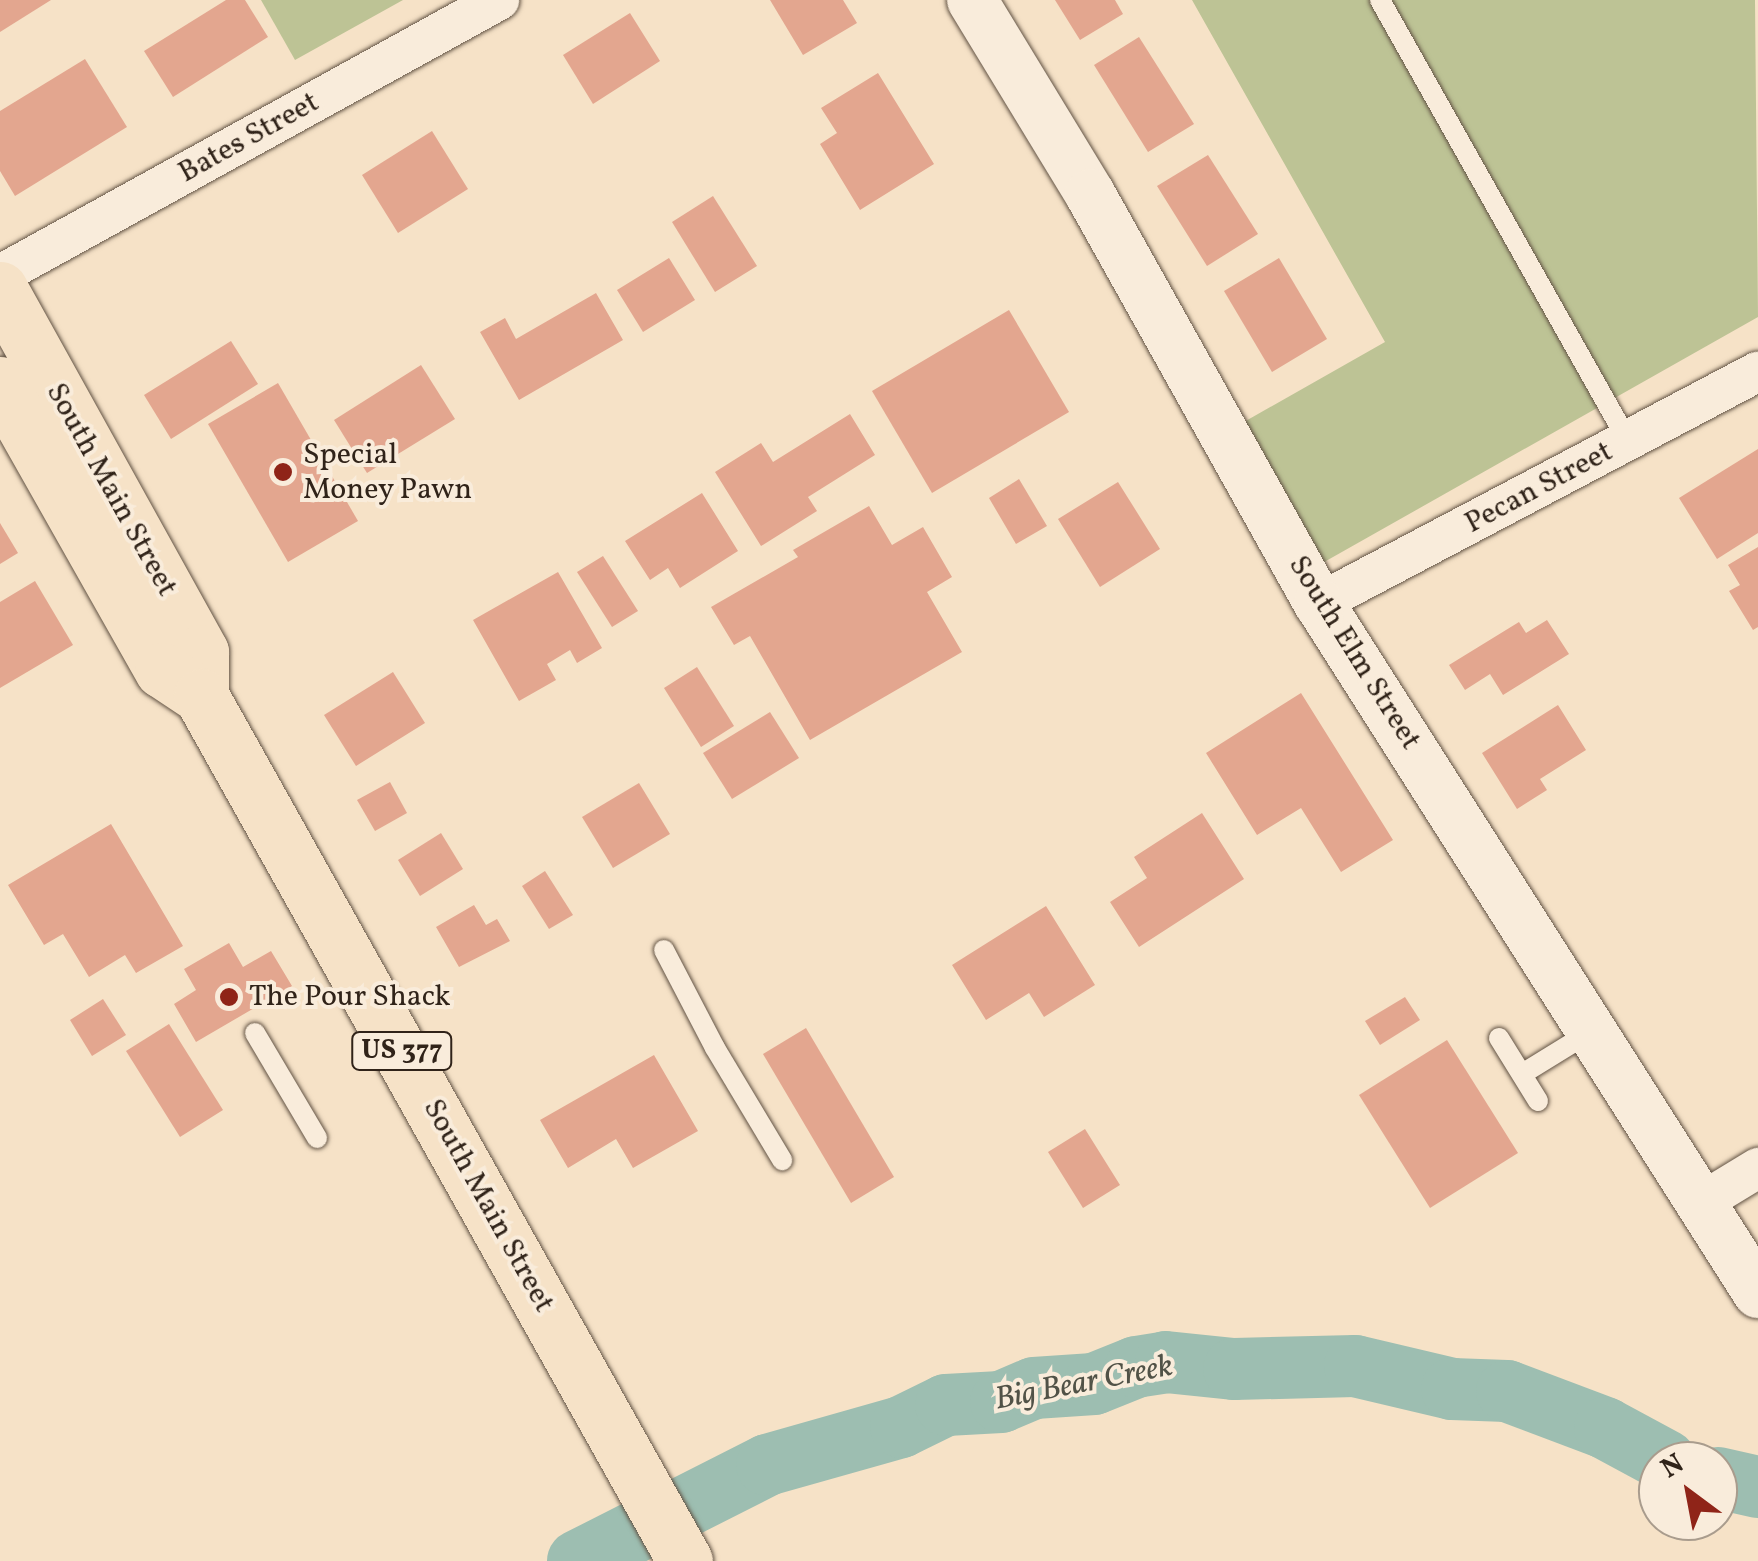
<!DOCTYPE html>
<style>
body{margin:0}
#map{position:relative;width:1758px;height:1561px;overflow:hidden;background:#f6e2c7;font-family:Vollkorn,serif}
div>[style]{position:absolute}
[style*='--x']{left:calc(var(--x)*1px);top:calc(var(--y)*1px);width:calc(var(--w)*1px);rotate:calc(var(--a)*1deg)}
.green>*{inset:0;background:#bdc395}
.river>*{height:62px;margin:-31px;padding:0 31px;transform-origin:31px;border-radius:31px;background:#9dbeb1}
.building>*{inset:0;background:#e3a68f}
.roads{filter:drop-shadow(0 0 2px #625344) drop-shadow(0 0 2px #625344)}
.service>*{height:20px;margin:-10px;padding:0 10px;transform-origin:10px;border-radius:10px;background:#f9ecdb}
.minor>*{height:40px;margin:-20px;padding:0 20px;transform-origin:20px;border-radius:20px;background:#f9ecdb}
.tertiary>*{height:50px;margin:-25px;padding:0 25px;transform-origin:25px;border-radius:25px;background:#f9ecdb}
.primary>*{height:55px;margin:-27.5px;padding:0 27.5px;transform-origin:27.5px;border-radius:27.5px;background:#f6e2c7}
.dots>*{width:28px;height:28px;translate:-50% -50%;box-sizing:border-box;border:5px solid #f9ecdb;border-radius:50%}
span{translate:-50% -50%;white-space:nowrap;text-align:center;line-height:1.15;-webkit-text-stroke:8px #f9ecdb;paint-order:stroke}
.shield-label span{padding:2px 8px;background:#f9ecdb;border:2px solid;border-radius:8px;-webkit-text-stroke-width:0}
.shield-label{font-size:28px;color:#302319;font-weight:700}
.street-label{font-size:30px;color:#302319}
.poi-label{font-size:30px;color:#302319}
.left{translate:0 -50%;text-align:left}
.water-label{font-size:32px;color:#515247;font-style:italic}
.north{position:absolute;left:1638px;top:1441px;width:100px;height:100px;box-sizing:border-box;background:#f9ecdb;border:2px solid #a99c8d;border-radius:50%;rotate:328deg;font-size:28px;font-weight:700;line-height:40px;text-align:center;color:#302319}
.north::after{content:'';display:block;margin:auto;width:35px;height:45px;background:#8f2418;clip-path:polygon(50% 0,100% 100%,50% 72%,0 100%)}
</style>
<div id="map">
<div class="green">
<i style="clip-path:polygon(261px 0,403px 0,295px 60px)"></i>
<i style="clip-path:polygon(1192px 0,1755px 0,1758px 317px,1287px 583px,1207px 443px,1385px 342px)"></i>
</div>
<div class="river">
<i style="--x:1718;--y:1478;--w:41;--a:12.7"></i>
<i style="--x:578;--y:1561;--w:212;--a:-26.9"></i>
<i style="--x:767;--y:1465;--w:139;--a:-15.8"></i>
<i style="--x:901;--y:1427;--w:50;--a:-26.1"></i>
<i style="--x:946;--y:1405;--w:55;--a:-3.1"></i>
<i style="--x:1001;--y:1402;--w:36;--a:-23"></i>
<i style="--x:1034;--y:1388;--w:60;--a:-3.8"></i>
<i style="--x:1094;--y:1384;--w:45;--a:-22"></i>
<i style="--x:1136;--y:1367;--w:30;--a:-9"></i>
<i style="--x:1166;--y:1362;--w:68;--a:5.9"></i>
<i style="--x:1234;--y:1369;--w:121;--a:-1.4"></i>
<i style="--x:1355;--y:1366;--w:100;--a:13.3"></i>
<i style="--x:1452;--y:1389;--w:55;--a:2.1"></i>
<i style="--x:1507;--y:1391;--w:105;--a:20.7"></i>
<i style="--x:1605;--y:1428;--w:69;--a:28.4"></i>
</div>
<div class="building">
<i style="clip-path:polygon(0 0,51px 0,0 32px)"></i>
<i style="clip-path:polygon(226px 0,245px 0,268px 37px,173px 97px,144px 51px)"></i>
<i style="clip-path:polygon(770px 0,843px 0,857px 23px,803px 55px)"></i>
<i style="clip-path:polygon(1055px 0,1115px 0,1123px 14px,1080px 40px)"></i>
<i style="clip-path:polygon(630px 13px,660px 61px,593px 104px,563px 55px)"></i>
<i style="clip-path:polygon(1139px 37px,1194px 124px,1148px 152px,1094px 65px)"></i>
<i style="clip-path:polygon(85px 59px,127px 127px,15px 196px,0 171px,0 111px)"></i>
<i style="clip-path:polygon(878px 73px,934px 164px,860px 210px,820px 144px,837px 133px,821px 108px)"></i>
<i style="clip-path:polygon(432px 131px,468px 189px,398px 233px,362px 175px)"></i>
<i style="clip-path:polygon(1208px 155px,1258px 234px,1207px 266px,1157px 186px)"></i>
<i style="clip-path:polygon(713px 196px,757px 266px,715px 292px,672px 222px)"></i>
<i style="clip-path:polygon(669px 258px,695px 300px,643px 332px,617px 290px)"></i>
<i style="clip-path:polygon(1279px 258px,1327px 339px,1272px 372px,1224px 291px)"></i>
<i style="clip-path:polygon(596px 293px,623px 340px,519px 400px,480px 332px,505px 318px,516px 339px)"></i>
<i style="clip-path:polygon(1009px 310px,1069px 412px,932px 493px,872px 391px)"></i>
<i style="clip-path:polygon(231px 341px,258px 384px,171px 439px,144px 395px)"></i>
<i style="clip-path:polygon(421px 365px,455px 419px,367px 473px,334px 420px)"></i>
<i style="clip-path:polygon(278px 383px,358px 521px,288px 562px,208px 424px)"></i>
<i style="clip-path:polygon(850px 414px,875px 455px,808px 497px,817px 511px,761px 546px,715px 472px,761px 443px,773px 462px)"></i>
<i style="clip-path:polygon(1758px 449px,1758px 533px,1717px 559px,1679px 498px)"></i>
<i style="clip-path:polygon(1019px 479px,1047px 526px,1016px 544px,989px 498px)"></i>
<i style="clip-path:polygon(1118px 482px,1160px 549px,1100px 587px,1058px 519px)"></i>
<i style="clip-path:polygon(702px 493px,738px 551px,680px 588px,668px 568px,650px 580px,625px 541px)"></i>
<i style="clip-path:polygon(869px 506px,892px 545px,923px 527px,952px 577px,927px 592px,962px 652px,810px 740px,750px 636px,734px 645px,711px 607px,798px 557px,793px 550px)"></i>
<i style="clip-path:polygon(0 523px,18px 553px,0 564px)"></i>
<i style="clip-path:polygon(1758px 547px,1758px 627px,1753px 630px,1729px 591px,1740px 585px,1728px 565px)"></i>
<i style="clip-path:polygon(603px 556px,638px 611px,612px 627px,577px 572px)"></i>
<i style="clip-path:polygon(558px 572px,602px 648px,577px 663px,570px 650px,547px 664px,556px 680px,519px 701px,473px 620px)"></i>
<i style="clip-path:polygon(35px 581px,73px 645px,0 688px,0 602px)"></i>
<i style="clip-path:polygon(1547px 620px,1569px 654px,1503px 695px,1490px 674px,1465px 690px,1449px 665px,1519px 622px,1526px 633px)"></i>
<i style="clip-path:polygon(697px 667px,734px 726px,701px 747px,664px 688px)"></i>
<i style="clip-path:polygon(393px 672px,425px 723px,356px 766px,324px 715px)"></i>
<i style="clip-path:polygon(1301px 693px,1393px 840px,1341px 872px,1301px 808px,1257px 835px,1206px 753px)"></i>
<i style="clip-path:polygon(1558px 705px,1586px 750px,1540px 779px,1547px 790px,1517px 809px,1482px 753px)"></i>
<i style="clip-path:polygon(770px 712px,799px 758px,732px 799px,703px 753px)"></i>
<i style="clip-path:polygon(390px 782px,407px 813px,375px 831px,357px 800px)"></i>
<i style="clip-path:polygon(639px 783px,670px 834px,613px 868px,582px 817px)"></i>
<i style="clip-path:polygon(1202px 813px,1244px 879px,1139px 947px,1110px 902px,1147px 878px,1134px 857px)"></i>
<i style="clip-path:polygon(111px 824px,183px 946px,136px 973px,125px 955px,89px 977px,63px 934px,44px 945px,8px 885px)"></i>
<i style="clip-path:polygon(441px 833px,463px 869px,420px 896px,398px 860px)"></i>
<i style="clip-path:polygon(545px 871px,573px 915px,549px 929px,522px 886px)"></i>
<i style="clip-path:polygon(474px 905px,486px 925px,497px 919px,510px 941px,459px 967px,436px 927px)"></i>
<i style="clip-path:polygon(1046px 906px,1095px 985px,1044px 1017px,1029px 993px,986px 1020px,952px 965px)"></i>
<i style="clip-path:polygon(229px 943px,243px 967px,271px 951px,292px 986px,196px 1042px,174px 1004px,196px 990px,184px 969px)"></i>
<i style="clip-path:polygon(1405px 997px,1420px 1020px,1380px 1045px,1365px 1021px)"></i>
<i style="clip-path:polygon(103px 999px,126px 1035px,92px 1056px,70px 1020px)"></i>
<i style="clip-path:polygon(169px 1024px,223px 1110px,180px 1137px,126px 1051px)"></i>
<i style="clip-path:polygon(806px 1028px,894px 1177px,851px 1203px,763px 1054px)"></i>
<i style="clip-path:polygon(1447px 1040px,1518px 1153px,1430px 1208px,1359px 1095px)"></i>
<i style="clip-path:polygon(654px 1055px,698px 1131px,633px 1168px,616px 1139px,568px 1168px,540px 1120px)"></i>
<i style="clip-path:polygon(1085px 1129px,1120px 1185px,1083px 1208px,1048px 1152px)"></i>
</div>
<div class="roads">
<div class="service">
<i style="--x:1380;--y:0;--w:506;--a:60.65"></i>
<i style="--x:664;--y:950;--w:110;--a:62.5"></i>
<i style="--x:715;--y:1048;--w:131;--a:59.1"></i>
<i style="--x:255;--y:1033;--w:122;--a:59.4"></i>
<i style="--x:1499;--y:1038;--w:74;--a:58.2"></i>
<i style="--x:1522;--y:1074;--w:82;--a:-31.6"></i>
</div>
<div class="minor">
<i style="--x:0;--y:275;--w:570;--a:-28.86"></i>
<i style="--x:1319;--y:603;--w:496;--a:-27.8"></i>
<i style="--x:1702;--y:1202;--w:66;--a:-31.3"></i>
</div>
<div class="tertiary">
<i style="--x:972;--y:0;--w:227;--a:58.7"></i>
<i style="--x:1090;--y:194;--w:469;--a:60.8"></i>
<i style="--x:1319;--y:603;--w:818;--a:57.53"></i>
</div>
<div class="primary">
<i style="--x:0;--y:289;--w:415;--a:61"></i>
<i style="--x:201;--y:652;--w:44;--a:90"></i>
<i style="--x:0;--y:384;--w:329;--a:60.5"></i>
<i style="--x:162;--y:670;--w:47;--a:33.7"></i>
<i style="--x:201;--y:696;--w:991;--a:60.77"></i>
</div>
</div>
<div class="dots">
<i style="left:283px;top:472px;background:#8f2418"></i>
<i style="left:229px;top:997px;background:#8f2418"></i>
</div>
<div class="shield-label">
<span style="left:402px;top:1051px">US 377</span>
</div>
<div class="street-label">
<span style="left:249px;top:138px;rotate:-29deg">Bates Street</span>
<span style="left:1539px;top:488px;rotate:-28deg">Pecan Street</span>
<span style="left:111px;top:490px;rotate:61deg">South Main Street</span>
<span style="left:1354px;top:653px;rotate:58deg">South Elm Street</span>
<span style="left:488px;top:1206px;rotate:61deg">South Main Street</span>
</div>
<div class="poi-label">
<span class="left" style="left:303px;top:472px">Special<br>Money Pawn</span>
<span class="left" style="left:249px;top:997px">The Pour Shack</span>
</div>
<div class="water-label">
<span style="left:1084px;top:1384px;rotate:-11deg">Big Bear Creek</span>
</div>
<div class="north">N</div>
</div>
